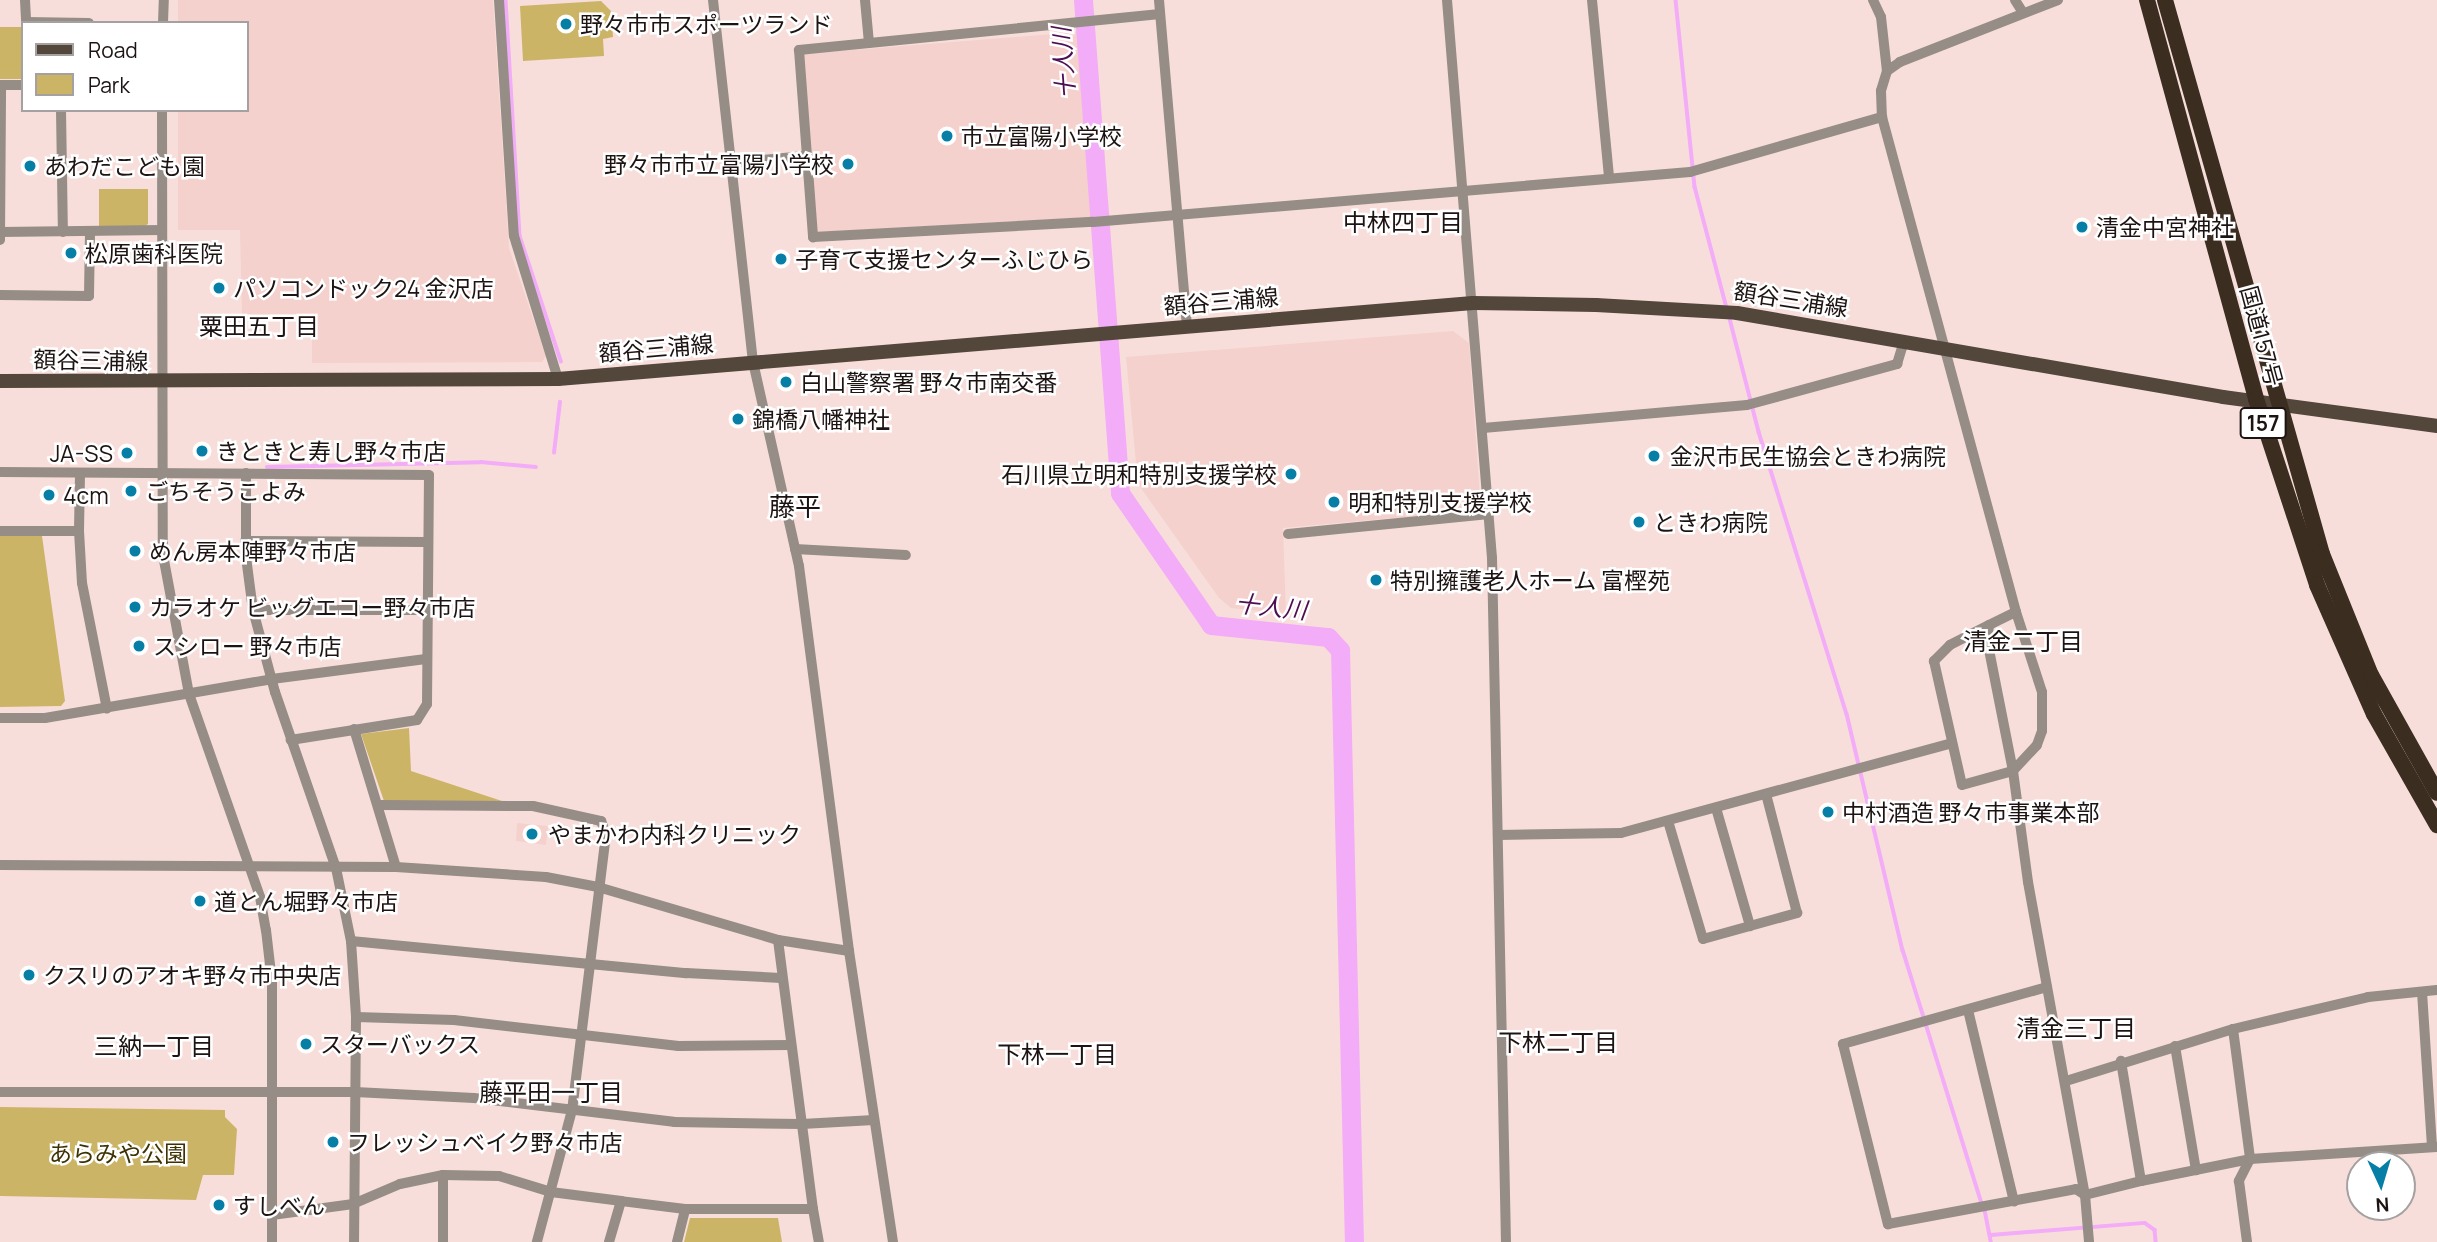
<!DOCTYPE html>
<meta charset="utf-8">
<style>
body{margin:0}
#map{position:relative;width:2437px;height:1242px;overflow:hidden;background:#f8deda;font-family:Manrope,"Noto Sans JP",sans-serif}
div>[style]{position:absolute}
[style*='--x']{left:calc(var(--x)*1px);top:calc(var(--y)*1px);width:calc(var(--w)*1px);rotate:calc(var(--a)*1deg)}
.built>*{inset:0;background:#f4d1cc}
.green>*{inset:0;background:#ccb467}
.stream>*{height:3.5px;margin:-1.75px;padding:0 1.75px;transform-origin:1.75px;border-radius:1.75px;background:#f3acf7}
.river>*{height:19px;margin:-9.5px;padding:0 9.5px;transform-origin:9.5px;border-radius:9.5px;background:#f3acf7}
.minor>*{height:10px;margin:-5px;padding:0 5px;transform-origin:5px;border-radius:5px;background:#958d86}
.major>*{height:14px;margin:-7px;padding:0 7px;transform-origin:7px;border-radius:7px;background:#53463b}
.highway>*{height:16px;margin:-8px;padding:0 8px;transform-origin:8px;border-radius:8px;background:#3c2d21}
.dots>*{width:19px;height:19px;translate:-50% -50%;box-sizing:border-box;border:4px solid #fff;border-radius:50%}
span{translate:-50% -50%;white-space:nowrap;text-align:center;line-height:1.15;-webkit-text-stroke:5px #fff;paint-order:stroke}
.shield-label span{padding:2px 5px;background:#fff;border:2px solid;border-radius:5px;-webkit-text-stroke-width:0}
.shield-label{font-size:21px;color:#1c1312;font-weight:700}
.poi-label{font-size:23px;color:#1c1312}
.left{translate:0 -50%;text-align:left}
.right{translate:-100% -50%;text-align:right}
.street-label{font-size:23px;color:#1c1312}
.park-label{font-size:23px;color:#3e3103}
.water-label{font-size:24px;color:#4d0d52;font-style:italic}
.neighbourhood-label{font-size:24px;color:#1c1312}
.quarter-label{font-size:26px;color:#1c1312}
.legend{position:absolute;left:21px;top:21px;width:228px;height:91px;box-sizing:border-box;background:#fff;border:2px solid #a4a1a0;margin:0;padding:9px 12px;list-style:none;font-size:21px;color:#1c1312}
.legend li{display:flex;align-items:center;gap:14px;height:35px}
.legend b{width:35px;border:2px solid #a4a1a0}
.north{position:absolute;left:2346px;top:1151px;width:70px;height:70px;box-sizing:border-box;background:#fff;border:2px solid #a4a1a0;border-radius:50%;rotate:176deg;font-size:19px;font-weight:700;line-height:28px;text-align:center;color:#1c1312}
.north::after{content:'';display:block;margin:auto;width:24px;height:32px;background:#077ea5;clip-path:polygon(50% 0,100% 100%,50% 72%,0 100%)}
</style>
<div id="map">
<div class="built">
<i style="clip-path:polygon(178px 0,493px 0,509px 248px,546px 356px,542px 362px,312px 363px,312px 315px,242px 314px,240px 230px,178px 230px,178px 110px,247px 110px,247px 23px,178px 23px)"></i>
<i style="clip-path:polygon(1078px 32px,1091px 217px,817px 232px,803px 54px)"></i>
<i style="clip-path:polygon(1453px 331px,1469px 343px,1481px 510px,1283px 528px,1286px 614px,1231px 608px,1219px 598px,1138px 484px,1126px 357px)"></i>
<i style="clip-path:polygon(517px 823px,548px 826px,546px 845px,516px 841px)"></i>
</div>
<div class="green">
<i style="clip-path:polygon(601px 1px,611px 11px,613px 37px,603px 39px,604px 56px,523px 61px,520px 6px)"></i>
<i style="clip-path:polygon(0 27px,23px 27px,23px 79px,0 79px)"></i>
<i style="clip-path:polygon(99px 189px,148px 189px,148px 224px,142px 228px,99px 229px)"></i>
<i style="clip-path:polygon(0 536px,42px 536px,65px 701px,61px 706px,0 707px)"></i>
<i style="clip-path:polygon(409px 728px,411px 771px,505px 802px,384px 801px,361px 734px)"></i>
<i style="clip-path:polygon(0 1107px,225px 1110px,225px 1117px,237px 1129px,234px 1175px,203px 1175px,196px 1200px,0 1196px)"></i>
<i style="clip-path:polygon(690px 1218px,778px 1218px,782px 1242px,684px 1242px)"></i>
</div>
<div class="stream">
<i style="--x:506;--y:0;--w:236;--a:86.6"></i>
<i style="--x:520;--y:236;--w:132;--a:71.8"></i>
<i style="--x:1676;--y:0;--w:188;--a:84.2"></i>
<i style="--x:1695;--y:187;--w:125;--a:75.2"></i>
<i style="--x:1729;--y:315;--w:121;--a:75.6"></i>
<i style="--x:1759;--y:432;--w:295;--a:72.7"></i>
<i style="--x:1847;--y:714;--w:243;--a:76.7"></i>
<i style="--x:1903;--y:950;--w:265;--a:72.7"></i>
<i style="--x:554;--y:453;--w:51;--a:-83.3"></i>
<i style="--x:267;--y:467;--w:214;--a:-1.3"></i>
<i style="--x:481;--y:462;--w:55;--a:5.2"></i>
<i style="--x:1985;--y:1210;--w:33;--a:79"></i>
<i style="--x:1991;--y:1235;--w:154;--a:-4.5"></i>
<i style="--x:2145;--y:1223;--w:12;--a:35"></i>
<i style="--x:2155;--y:1230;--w:12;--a:85"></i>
</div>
<div class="river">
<i style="--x:1083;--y:0;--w:494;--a:85.7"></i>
<i style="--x:1120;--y:493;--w:160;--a:55.4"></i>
<i style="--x:1211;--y:625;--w:118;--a:5.9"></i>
<i style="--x:1328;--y:637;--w:18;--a:47"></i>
<i style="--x:1340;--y:650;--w:592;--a:88.65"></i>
</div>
<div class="minor">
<i style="--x:25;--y:0;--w:22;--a:87"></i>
<i style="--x:26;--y:22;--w:63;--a:0.9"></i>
<i style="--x:499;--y:0;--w:236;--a:86.4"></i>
<i style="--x:514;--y:236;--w:150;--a:72.9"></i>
<i style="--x:713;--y:0;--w:364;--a:83.7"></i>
<i style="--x:753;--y:362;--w:209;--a:77.3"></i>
<i style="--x:799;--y:566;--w:388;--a:82.6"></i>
<i style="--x:849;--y:951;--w:294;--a:81.4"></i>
<i style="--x:865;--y:0;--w:43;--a:84.7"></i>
<i style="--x:1159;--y:0;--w:328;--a:85.1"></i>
<i style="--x:1447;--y:0;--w:560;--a:85.39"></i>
<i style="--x:1492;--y:558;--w:684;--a:88.83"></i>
<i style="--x:1592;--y:0;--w:177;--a:84.5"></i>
<i style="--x:1873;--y:0;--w:19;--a:65"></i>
<i style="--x:1881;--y:17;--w:54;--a:83.7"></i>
<i style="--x:2015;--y:0;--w:15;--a:58"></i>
<i style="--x:2058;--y:0;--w:170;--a:158.6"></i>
<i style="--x:1900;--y:62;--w:16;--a:145"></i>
<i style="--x:1887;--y:71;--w:21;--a:107"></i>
<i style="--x:1881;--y:91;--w:26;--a:88"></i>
<i style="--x:1882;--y:117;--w:513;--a:74.85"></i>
<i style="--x:2016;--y:612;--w:84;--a:72"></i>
<i style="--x:2042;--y:692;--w:39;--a:90"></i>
<i style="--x:2042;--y:731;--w:15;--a:110"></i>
<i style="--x:2037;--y:745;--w:35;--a:133"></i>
<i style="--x:2013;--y:771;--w:112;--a:82.3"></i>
<i style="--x:2028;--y:882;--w:318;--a:79.7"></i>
<i style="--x:2085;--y:1195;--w:47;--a:85.1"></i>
<i style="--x:1160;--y:14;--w:363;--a:174.3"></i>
<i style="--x:799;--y:50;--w:188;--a:85.7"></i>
<i style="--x:813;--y:237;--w:280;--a:-3.1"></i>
<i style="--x:1093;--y:222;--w:599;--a:-4.79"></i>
<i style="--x:1690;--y:172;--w:200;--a:-16"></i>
<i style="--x:163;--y:23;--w:23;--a:-88"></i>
<i style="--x:61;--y:110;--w:122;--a:89.1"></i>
<i style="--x:162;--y:110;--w:445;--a:89.9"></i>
<i style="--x:163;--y:555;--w:141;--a:79.4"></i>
<i style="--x:189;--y:694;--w:215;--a:70.7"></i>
<i style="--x:260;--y:897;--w:34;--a:80"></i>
<i style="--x:266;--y:930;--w:52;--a:83.4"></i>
<i style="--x:272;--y:982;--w:260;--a:90"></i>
<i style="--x:731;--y:163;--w:74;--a:-5.4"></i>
<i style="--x:0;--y:232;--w:162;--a:-0.7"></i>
<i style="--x:0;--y:240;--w:155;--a:-89.6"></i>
<i style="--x:1;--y:85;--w:22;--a:0"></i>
<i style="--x:0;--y:295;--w:89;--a:0.6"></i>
<i style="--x:89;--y:296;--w:63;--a:-89.1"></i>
<i style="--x:1483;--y:428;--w:265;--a:-5"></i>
<i style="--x:1747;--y:405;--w:156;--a:-15.3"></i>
<i style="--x:1897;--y:364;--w:24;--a:-73"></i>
<i style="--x:0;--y:472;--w:429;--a:0.4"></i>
<i style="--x:429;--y:475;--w:229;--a:90.5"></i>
<i style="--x:427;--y:704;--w:19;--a:122"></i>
<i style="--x:417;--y:720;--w:128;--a:171"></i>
<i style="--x:246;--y:473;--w:84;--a:90"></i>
<i style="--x:246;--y:557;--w:53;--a:82.5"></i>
<i style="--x:253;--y:610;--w:85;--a:75"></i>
<i style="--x:275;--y:692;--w:186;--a:70.9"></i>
<i style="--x:336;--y:868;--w:75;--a:78.4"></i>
<i style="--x:351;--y:941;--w:76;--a:86.2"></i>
<i style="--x:356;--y:1017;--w:225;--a:90.5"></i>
<i style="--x:0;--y:531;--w:79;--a:0"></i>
<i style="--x:79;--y:531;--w:58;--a:-89"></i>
<i style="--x:79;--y:531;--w:52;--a:86.7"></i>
<i style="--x:82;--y:583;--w:128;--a:78.8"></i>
<i style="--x:1288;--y:534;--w:202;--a:-5.7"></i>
<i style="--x:245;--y:541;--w:182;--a:0.3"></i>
<i style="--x:795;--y:549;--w:111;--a:3.1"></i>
<i style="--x:253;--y:610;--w:173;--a:0"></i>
<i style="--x:1989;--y:625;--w:44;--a:152.9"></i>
<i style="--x:1950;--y:645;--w:23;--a:135"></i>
<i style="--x:1934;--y:661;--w:127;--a:77.3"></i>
<i style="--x:1962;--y:785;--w:53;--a:-15.4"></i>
<i style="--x:2013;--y:771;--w:134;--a:-101.2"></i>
<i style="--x:1987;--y:640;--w:15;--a:-82"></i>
<i style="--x:1989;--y:625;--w:30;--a:-26"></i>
<i style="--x:0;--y:718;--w:45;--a:0"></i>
<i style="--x:45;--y:718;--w:230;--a:-9.7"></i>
<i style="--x:272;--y:679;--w:155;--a:-7.4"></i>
<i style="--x:354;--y:729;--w:144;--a:73.1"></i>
<i style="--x:380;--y:805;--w:153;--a:0.4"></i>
<i style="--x:533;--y:806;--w:70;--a:12.4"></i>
<i style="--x:601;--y:821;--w:14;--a:69"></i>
<i style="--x:606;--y:834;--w:278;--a:97"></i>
<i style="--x:572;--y:1110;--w:137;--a:104.9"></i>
<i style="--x:1716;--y:808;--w:123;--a:73.9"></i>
<i style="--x:1668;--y:821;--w:123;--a:73.5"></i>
<i style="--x:1703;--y:939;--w:98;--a:-15.5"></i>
<i style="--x:1797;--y:913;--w:123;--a:-104.6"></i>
<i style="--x:1498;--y:835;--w:123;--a:-0.9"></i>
<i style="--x:1621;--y:833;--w:343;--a:-15.2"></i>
<i style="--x:0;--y:865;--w:396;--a:0.3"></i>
<i style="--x:396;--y:867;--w:150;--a:3.8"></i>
<i style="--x:546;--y:877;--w:53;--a:10.9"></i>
<i style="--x:598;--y:887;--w:188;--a:16.4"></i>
<i style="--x:778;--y:940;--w:271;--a:82.6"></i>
<i style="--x:813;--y:1209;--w:128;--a:180"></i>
<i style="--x:685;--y:1209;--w:64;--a:-172.9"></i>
<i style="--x:621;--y:1201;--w:43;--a:106.3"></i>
<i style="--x:778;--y:940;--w:72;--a:8.8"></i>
<i style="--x:351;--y:941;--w:337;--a:5.5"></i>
<i style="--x:686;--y:973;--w:95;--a:3"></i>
<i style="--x:2047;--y:987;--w:212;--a:164.4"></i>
<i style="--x:1843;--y:1044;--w:186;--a:76"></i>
<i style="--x:1888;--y:1224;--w:191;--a:-10.5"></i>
<i style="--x:2076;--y:1189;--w:11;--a:34"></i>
<i style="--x:2085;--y:1195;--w:58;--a:-14"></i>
<i style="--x:2141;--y:1181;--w:122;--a:-99.5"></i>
<i style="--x:2422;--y:992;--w:155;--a:86.3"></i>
<i style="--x:1968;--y:1010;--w:197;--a:76.5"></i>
<i style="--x:356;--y:1017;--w:98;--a:1.8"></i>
<i style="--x:454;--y:1020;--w:226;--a:6.6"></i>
<i style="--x:678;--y:1046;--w:113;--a:-0.5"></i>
<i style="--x:2233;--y:1029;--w:139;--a:-13.3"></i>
<i style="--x:2368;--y:997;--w:69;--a:-5.8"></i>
<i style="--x:2175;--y:1046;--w:126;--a:80.4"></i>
<i style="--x:2066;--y:1081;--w:175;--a:-17.3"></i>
<i style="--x:2233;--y:1029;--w:131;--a:82.5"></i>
<i style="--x:2250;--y:1159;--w:25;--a:117"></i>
<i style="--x:2239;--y:1181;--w:62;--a:82.5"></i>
<i style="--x:0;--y:1092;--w:355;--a:0"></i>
<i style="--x:355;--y:1092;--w:119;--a:2.9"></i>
<i style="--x:474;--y:1098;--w:201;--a:6.8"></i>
<i style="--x:674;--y:1122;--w:128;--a:0.9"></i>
<i style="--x:802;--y:1124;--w:72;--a:-3.2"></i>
<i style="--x:443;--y:1175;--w:67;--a:90"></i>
<i style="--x:2141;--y:1181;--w:111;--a:-11.4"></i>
<i style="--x:2250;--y:1159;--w:187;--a:-3.7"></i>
<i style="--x:813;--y:1209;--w:34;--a:80"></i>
<i style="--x:272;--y:1215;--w:82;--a:-7.7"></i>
<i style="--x:353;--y:1204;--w:51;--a:-23.1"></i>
<i style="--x:400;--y:1184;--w:44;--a:-11.8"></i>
<i style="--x:443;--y:1175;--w:56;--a:1"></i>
<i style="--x:499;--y:1176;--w:54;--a:17.1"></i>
<i style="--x:551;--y:1192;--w:71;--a:7.3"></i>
<i style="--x:677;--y:1242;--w:34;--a:-76"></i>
</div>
<div class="major">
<i style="--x:0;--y:381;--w:558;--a:-0.21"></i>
<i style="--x:558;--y:379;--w:918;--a:-4.75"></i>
<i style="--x:1473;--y:303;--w:123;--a:0.9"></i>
<i style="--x:1596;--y:305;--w:141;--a:3.2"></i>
<i style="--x:1737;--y:313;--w:493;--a:9.8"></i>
<i style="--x:2223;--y:397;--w:216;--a:7.7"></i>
</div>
<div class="highway">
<i style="--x:2147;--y:0;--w:414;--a:74.7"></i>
<i style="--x:2256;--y:399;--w:196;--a:71.8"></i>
<i style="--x:2317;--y:585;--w:141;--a:66.2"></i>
<i style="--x:2374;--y:714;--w:128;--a:60.4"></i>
<i style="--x:2165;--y:0;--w:576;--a:74.18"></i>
<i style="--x:2322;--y:554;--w:131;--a:68"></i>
<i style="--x:2371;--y:675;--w:135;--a:60.8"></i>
</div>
<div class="dots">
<i style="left:566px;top:24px;background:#077ea5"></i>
<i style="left:947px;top:136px;background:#077ea5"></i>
<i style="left:848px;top:164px;background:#077ea5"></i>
<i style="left:30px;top:166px;background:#077ea5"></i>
<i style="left:2082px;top:227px;background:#077ea5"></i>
<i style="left:71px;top:253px;background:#077ea5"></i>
<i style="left:781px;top:259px;background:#077ea5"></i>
<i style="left:219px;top:288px;background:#077ea5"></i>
<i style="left:786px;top:382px;background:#077ea5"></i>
<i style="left:738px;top:419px;background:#077ea5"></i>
<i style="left:202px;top:451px;background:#077ea5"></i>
<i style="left:127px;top:453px;background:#077ea5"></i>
<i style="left:1654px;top:456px;background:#077ea5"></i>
<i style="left:1291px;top:474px;background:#077ea5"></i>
<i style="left:131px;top:491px;background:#077ea5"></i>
<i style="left:49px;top:495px;background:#077ea5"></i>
<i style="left:1334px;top:502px;background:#077ea5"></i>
<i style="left:1639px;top:522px;background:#077ea5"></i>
<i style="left:135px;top:551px;background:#077ea5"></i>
<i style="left:1376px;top:580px;background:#077ea5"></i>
<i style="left:135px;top:607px;background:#077ea5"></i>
<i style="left:139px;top:646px;background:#077ea5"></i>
<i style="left:1828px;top:812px;background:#077ea5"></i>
<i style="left:532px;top:834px;background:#077ea5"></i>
<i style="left:200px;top:901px;background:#077ea5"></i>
<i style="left:29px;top:975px;background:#077ea5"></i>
<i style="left:306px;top:1044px;background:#077ea5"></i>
<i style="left:333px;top:1142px;background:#077ea5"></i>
<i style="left:219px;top:1205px;background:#077ea5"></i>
</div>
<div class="shield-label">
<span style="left:2263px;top:423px">157</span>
</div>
<div class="poi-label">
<span class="left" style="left:580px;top:24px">野々市市スポーツランド</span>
<span class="left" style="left:961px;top:136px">市立富陽小学校</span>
<span class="right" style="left:834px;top:164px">野々市市立富陽小学校</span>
<span class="left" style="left:44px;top:166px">あわだこども園</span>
<span class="left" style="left:2096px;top:227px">清金中宮神社</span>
<span class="left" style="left:85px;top:253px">松原歯科医院</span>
<span class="left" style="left:795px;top:259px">子育て支援センターふじひら</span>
<span class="left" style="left:233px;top:288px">パソコンドック24 金沢店</span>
<span class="left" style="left:800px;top:382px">白山警察署 野々市南交番</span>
<span class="left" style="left:752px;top:419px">錦橋八幡神社</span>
<span class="left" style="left:216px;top:451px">きときと寿し野々市店</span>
<span class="right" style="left:113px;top:453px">JA-SS</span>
<span class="left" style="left:1670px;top:456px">金沢市民生協会ときわ病院</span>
<span class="right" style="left:1277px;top:474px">石川県立明和特別支援学校</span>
<span class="left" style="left:145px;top:491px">ごちそうこよみ</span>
<span class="left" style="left:63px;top:495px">4cm</span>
<span class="left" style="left:1348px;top:502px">明和特別支援学校</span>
<span class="left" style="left:1653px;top:522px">ときわ病院</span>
<span class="left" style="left:149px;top:551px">めん房本陣野々市店</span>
<span class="left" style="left:1390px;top:580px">特別擁護老人ホーム 富樫苑</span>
<span class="left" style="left:149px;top:607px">カラオケ ビッグエコー野々市店</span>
<span class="left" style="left:153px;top:646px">スシロー 野々市店</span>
<span class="left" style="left:1842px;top:812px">中村酒造 野々市事業本部</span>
<span class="left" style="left:548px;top:834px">やまかわ内科クリニック</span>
<span class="left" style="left:214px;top:901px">道とん堀野々市店</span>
<span class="left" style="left:43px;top:975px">クスリのアオキ野々市中央店</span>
<span class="left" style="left:320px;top:1044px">スターバックス</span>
<span class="left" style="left:347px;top:1142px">フレッシュベイク野々市店</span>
<span class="left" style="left:233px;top:1205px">すしべん</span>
</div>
<div class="street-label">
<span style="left:1791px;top:299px;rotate:9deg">額谷三浦線</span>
<span style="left:1221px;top:301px;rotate:-5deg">額谷三浦線</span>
<span style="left:2262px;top:336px;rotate:75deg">国道157号</span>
<span style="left:656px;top:348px;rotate:-5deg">額谷三浦線</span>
<span style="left:91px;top:360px;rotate:1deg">額谷三浦線</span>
</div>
<div class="park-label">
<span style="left:118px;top:1153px">あらみや公園</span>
</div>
<div class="water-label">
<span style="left:1063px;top:63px;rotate:-94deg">十人川</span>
<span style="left:1271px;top:606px;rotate:6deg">十人川</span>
</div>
<div class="neighbourhood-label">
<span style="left:1403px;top:222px">中林四丁目</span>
<span style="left:259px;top:326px">粟田五丁目</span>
<span style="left:2023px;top:641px">清金二丁目</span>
<span style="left:2076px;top:1028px">清金三丁目</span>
<span style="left:1558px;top:1042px">下林二丁目</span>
<span style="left:154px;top:1046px">三納一丁目</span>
<span style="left:1057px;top:1054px">下林一丁目</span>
<span style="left:551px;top:1092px">藤平田一丁目</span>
</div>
<div class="quarter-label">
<span style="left:795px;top:507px">藤平</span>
</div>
<ul class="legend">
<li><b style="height:9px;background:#53463b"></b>Road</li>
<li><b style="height:19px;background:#ccb467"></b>Park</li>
</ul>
<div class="north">N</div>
</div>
